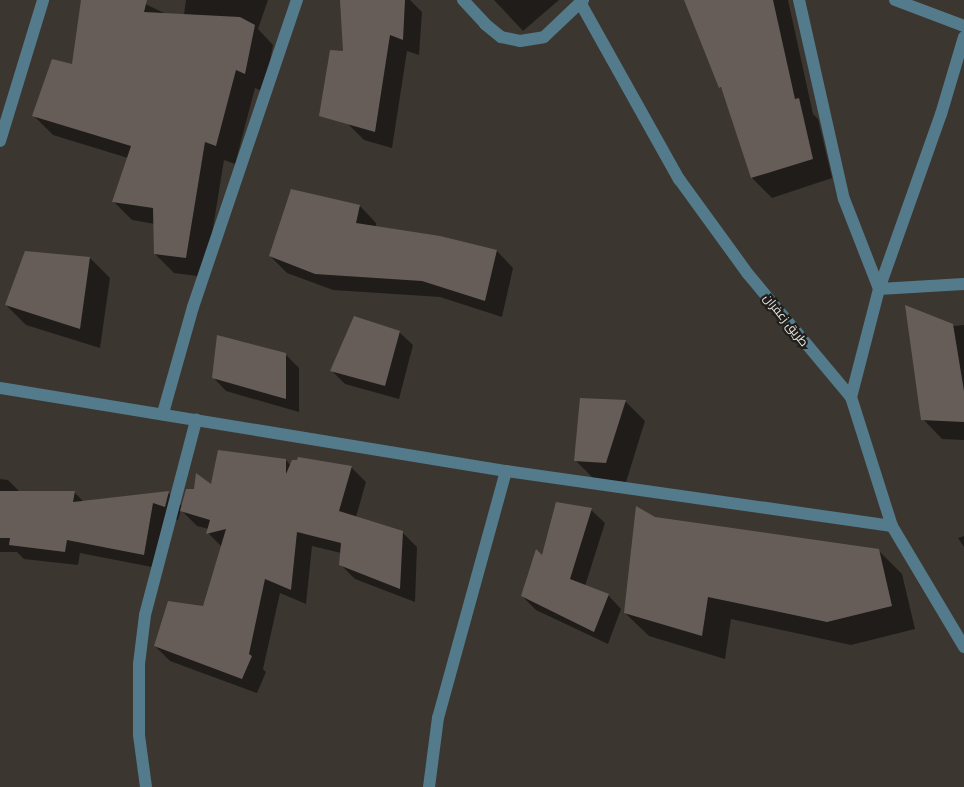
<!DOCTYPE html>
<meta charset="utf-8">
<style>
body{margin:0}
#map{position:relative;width:964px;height:787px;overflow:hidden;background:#3b3630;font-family:"Open Sans",Cairo,sans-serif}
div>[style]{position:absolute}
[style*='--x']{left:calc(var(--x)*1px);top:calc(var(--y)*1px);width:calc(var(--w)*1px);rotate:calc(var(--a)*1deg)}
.shadow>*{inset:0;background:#0007}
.building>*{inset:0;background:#665d59}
.minor>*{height:12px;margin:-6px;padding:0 6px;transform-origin:6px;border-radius:6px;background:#547b8b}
span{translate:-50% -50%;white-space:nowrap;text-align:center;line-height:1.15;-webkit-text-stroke:4.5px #201e1b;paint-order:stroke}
.street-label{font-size:12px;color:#eae7e3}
</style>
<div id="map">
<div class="shadow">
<i style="clip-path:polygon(82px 0,137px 0,183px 22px,186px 0,268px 0,258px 29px,273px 45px,264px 92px,255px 88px,235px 164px,224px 160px,205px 277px,174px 273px,155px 254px,155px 224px,132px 220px,113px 201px,128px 158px,53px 135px,34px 116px,73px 66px)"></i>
<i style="clip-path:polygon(341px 0,410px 0,422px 12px,419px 55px,407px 51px,392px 148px,364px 140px,347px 123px)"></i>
<i style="clip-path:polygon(494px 0,559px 0,523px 31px)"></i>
<i style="clip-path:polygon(686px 0,788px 0,813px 114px,818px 119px,832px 178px,772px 198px,752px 178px,724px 91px,720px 87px)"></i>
<i style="clip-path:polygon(360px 206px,376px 223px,376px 227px,497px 251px,513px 268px,502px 317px,440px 297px,333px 290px,287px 273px,270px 256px)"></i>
<i style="clip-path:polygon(90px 258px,110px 278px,100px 348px,26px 325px,6px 305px)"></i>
<i style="clip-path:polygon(906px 307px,954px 326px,964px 325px,964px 440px,942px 439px,923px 419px)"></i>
<i style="clip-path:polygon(399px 332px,413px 345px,399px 399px,345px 384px,332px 371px)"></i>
<i style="clip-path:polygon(285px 354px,299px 368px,299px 412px,226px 391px,213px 377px)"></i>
<i style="clip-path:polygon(625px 401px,645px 421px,626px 482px,595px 480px,575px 460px)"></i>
<i style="clip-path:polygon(286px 460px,291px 466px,351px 467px,366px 482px,356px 517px,402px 532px,417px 547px,415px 602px,355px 579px,340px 564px,341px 553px,312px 546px,306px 604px,280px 593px,263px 669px,266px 672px,257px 693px,170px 661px,155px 646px,204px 607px,222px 547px,208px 533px,209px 529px,197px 526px,181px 510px,178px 520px,167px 516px,157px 568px,80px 553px,78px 565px,24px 559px,17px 552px,0 552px,0 479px,8px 480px,20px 492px,74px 492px,84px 502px,168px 493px,183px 507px,212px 487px)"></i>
<i style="clip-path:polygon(591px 510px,605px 523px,585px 586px,608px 595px,621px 609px,608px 644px,536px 610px,522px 596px,542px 557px)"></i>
<i style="clip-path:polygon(964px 536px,964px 547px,958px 538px)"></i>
<i style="clip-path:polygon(878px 550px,902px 574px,915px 629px,851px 645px,731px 619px,725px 659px,649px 636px,625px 613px)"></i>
</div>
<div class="building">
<i style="clip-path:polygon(81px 0,147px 0,144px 12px,240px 17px,255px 25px,245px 74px,236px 70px,216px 146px,205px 142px,186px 258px,154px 254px,153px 208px,112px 202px,131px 146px,32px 116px,52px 59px,72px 64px)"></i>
<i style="clip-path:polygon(340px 0,405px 0,403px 40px,390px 35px,375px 132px,319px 116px,330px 50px,343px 51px)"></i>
<i style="clip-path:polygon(684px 0,773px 0,795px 99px,799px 98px,813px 159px,751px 178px,721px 87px,719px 88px)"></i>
<i style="clip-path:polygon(291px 189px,360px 205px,356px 223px,440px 236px,497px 250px,485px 301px,422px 281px,315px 274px,269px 256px)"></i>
<i style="clip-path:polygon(25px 251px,90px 257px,80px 329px,5px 305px)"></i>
<i style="clip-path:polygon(905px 305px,953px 324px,964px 391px,964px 422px,921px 420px)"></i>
<i style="clip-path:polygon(354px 316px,400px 331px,385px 386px,330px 371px)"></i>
<i style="clip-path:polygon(217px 335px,286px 353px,286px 399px,212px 378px)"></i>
<i style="clip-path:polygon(580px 398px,626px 400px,606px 463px,574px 461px)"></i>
<i style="clip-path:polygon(218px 450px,286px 459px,286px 474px,292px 460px,297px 460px,298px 457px,352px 466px,339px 511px,403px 531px,400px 589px,339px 565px,341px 543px,297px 532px,291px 590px,265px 579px,249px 654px,252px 656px,242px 679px,154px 646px,168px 601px,203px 606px,226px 529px,206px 534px,210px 520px,180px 511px,186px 489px,194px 489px,196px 473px,211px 484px)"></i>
<i style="clip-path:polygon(0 491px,75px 491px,73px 502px,169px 491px,165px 507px,153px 503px,144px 555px,67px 540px,65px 552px,9px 545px,10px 538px,0 538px)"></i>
<i style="clip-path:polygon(556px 502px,592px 508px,570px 579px,609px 594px,594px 632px,521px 596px,536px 549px,542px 555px)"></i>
<i style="clip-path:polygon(636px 506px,655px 517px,879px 549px,892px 606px,827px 622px,708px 597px,702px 636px,624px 613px)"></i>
</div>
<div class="minor">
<i style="--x:463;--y:0;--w:33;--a:47"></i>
<i style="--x:485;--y:24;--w:21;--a:39"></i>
<i style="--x:501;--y:37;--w:19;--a:12"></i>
<i style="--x:520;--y:41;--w:24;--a:-9"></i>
<i style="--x:544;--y:37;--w:54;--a:-43.5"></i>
<i style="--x:799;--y:0;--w:204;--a:77.3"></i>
<i style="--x:844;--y:199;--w:97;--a:68.7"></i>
<i style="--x:879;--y:289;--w:112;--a:104.5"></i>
<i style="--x:895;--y:0;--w:74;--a:20.6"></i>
<i style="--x:581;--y:4;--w:201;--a:60.8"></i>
<i style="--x:679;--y:179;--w:117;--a:54"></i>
<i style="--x:748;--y:274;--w:160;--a:50.1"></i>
<i style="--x:851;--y:397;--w:135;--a:72.4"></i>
<i style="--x:892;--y:526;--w:141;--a:59.2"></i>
<i style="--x:964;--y:37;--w:80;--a:106.6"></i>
<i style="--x:941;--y:114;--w:186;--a:109.5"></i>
<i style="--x:879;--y:289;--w:85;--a:-3.4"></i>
<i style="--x:0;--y:141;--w:147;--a:-73"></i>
<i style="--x:0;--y:388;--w:513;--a:9.32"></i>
<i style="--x:506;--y:471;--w:390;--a:8.1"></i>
<i style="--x:163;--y:413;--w:110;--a:-74.2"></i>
<i style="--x:193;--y:307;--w:324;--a:-71.3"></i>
<i style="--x:146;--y:787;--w:52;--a:-97.7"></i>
<i style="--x:139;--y:735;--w:71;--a:-90"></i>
<i style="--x:139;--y:664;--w:49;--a:-83"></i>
<i style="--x:145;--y:615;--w:202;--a:-75.3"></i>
<i style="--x:429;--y:787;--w:70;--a:-82.6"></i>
<i style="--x:438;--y:718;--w:256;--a:-74.6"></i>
</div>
<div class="street-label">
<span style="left:786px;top:320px;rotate:51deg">طريق زعفران</span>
</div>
</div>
